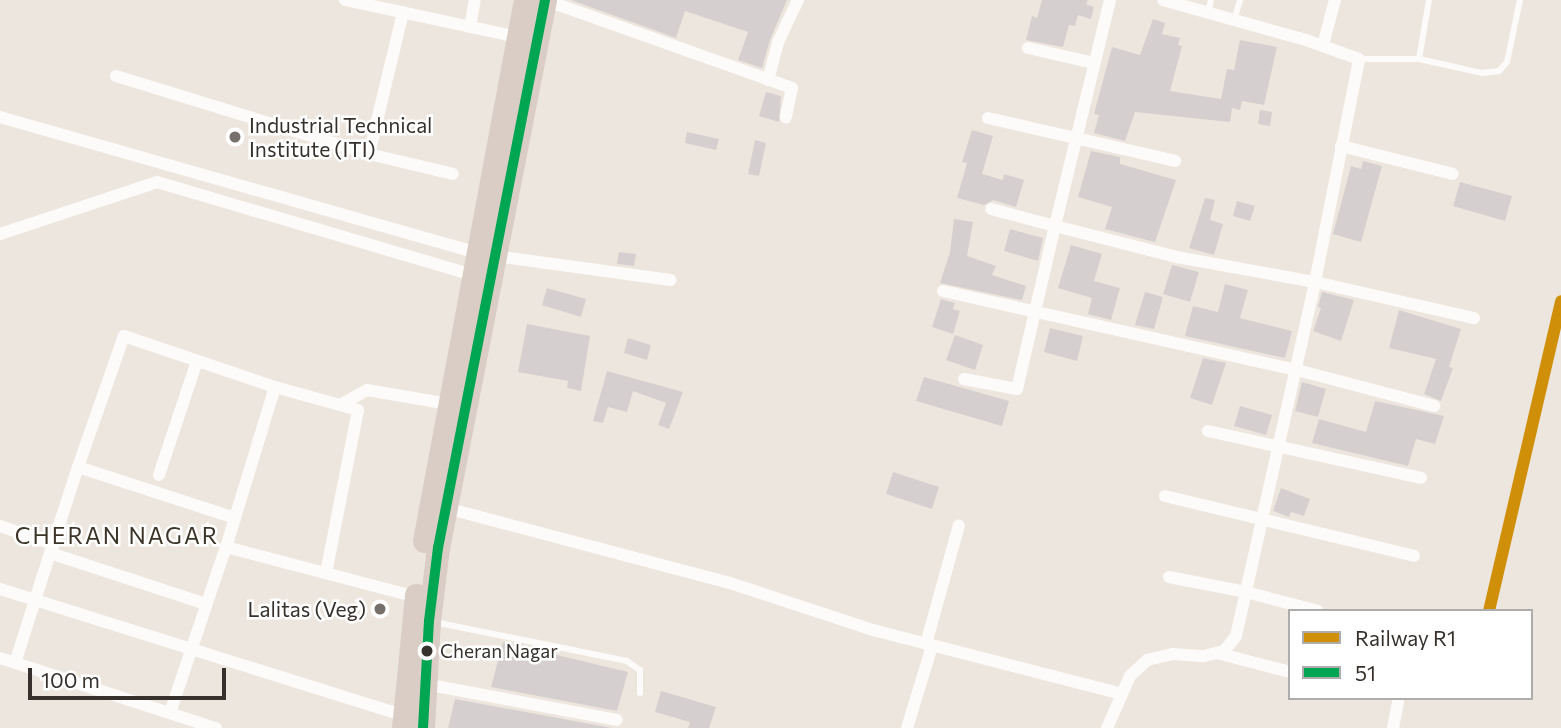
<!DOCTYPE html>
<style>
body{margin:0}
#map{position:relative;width:1561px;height:728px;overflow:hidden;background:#ede6de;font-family:Commissioner,sans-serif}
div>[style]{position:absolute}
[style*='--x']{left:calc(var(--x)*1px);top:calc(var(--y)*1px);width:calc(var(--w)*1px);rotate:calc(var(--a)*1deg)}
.building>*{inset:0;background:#d5d0cf}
.lane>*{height:6px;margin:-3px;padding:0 3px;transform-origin:3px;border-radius:3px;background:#fcfbfa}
.street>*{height:12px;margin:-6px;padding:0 6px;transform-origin:6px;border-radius:6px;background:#fcfbfa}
.highway>*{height:23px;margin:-11.5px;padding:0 11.5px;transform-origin:11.5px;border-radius:11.5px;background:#d9cdc5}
.bus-1>*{height:10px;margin:-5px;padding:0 5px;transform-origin:5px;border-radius:5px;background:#00a651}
.rail-1>*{height:12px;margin:-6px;padding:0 6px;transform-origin:6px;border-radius:6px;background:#d08f09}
.dots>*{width:19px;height:19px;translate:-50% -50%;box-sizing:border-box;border:4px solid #fff;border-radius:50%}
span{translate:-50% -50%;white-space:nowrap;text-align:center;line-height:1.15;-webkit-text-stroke:5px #fff;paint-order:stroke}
.bus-label{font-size:19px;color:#36312c}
.left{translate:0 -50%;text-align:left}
.poi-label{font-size:21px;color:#36312c}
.right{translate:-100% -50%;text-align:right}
.neighbourhood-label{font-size:23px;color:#3d3428;letter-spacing:2px}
.legend{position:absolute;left:1288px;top:609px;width:245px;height:91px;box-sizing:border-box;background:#fff;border:2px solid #afadab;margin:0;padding:9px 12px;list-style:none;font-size:21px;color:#36312c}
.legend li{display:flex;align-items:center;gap:14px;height:35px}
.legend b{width:35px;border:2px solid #afadab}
.scale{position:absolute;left:28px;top:668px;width:198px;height:32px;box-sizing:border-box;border:4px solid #36312c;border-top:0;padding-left:9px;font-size:21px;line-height:24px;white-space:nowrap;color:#36312c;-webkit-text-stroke:5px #fff;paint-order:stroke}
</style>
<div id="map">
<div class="building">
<i style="clip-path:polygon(571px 0,787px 0,770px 40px,762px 68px,738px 60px,748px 32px,685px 11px,676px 38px)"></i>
<i style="clip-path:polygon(1042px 0,1088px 0,1086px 4px,1094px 7px,1091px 19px,1078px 15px,1075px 26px,1069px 25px,1063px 47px,1026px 40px,1032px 16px,1037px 18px)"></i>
<i style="clip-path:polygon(1153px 19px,1165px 23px,1162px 34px,1180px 38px,1178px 45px,1182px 46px,1170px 91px,1221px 99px,1227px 69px,1234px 70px,1240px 40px,1277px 47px,1264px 105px,1242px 101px,1240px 110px,1232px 108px,1230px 122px,1135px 112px,1125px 141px,1094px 133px,1099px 115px,1094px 114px,1112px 47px,1140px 55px)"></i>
<i style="clip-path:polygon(766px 92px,781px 96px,779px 122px,759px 116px)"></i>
<i style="clip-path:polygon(1260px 110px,1272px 112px,1270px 126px,1258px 124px)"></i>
<i style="clip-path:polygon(972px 130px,993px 136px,982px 174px,1003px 180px,1004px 174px,1024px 180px,1016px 207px,993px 200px,984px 205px,957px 198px,967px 163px,962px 162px)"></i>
<i style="clip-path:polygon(687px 132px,719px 139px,716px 150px,685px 143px)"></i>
<i style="clip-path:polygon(755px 140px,766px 143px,759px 176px,748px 174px)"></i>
<i style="clip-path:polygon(1091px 151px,1120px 157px,1120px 164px,1176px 180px,1155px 242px,1105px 229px,1112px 207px,1078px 197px)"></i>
<i style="clip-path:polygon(1363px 161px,1382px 166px,1361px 242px,1333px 234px,1351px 166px,1361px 169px)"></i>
<i style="clip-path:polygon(1460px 182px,1512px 196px,1505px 221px,1453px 206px)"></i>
<i style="clip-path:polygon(1205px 198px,1215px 200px,1210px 220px,1223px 224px,1214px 255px,1189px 248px)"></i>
<i style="clip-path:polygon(1237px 201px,1255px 206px,1250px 221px,1233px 216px)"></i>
<i style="clip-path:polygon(954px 219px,973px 222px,967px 256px,996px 266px,992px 275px,1026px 286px,1022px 300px,940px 283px,950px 252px)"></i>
<i style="clip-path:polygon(1010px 229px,1043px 238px,1038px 261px,1004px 251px)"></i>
<i style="clip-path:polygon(1071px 245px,1102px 254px,1094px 281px,1120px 288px,1111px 320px,1088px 314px,1092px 298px,1058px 288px)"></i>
<i style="clip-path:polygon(619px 252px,636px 254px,634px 266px,617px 264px)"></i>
<i style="clip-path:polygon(1172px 265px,1199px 272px,1190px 302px,1163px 294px)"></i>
<i style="clip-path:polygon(1225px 284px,1248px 290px,1240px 318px,1292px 331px,1285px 358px,1185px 336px,1193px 306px,1218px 312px)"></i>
<i style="clip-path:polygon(547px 288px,586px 299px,581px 317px,542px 305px)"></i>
<i style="clip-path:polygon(1145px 292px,1163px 297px,1154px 329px,1135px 325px)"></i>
<i style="clip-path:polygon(1322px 292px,1354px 300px,1341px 341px,1313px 331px,1321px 308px,1318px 307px)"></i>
<i style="clip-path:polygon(941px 299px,955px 303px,953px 309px,960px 311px,953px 334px,932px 327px)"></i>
<i style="clip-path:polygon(1399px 310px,1461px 329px,1449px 367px,1453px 368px,1441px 401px,1424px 394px,1436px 359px,1389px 348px)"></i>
<i style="clip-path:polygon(527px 324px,590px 336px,581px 391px,567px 388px,568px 381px,518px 372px)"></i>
<i style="clip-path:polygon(1050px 328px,1083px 336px,1077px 361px,1044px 352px)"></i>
<i style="clip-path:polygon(955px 335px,983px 345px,975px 370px,946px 360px)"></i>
<i style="clip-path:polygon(628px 338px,651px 345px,647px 360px,624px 353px)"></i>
<i style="clip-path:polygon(1203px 358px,1226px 363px,1212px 405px,1190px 398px)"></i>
<i style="clip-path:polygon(607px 371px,683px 392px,669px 429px,658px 425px,666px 403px,633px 391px,627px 412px,608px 407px,603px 423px,593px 421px)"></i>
<i style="clip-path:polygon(924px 377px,1009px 401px,1002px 426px,916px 401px)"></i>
<i style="clip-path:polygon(1302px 382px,1326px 389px,1318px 417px,1295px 411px)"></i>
<i style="clip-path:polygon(1375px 401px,1444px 416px,1435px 444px,1416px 439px,1408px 466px,1312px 443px,1319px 419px,1366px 432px)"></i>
<i style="clip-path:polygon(1240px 406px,1272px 415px,1266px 435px,1234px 426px)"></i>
<i style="clip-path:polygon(893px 472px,939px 487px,932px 509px,886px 494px)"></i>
<i style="clip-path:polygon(1281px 488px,1310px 499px,1304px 516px,1291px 512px,1289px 517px,1273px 511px)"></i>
<i style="clip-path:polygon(503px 642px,628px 672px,617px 711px,491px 687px)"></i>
<i style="clip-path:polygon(661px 691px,716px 707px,709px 728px,688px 728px,690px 722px,655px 712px)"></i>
<i style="clip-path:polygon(455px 699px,612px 728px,448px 728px)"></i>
</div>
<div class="lane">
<i style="--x:1208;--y:13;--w:13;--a:-77"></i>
<i style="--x:1234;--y:20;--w:21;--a:-73"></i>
<i style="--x:1359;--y:59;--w:60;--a:0"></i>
<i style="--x:1419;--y:59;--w:65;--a:12.5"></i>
<i style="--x:1482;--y:73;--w:17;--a:-7"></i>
<i style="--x:1499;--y:71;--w:12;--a:-48"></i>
<i style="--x:1507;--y:62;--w:63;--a:-78.2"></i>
<i style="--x:1419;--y:59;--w:60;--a:-80.4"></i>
<i style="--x:434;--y:622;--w:197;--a:11.4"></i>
<i style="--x:627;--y:661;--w:16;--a:35"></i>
<i style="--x:640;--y:670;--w:23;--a:90"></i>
</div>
<div class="street">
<i style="--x:345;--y:0;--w:177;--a:12.1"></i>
<i style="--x:545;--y:0;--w:262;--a:19.6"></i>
<i style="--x:792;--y:88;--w:30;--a:102"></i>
<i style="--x:1110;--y:0;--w:233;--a:103.7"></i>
<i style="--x:1055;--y:226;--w:126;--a:14.3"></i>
<i style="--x:1177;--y:257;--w:140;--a:10.3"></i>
<i style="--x:1315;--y:282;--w:227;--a:-78.8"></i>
<i style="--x:1359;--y:59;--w:56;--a:-160.3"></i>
<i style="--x:1306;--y:40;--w:148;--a:-164.4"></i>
<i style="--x:470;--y:27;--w:27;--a:-80"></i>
<i style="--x:1323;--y:45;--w:47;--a:-75.1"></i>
<i style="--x:1028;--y:48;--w:68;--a:12.8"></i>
<i style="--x:116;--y:76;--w:265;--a:17.1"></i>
<i style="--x:369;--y:154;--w:86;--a:13.4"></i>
<i style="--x:768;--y:80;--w:39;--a:-75"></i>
<i style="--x:778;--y:42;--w:47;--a:-64.5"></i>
<i style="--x:0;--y:117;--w:496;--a:15.9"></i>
<i style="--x:988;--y:118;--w:192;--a:12.9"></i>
<i style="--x:1341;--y:146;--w:115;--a:14"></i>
<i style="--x:369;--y:154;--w:146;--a:-76.5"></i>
<i style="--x:0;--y:234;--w:165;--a:-18.3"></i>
<i style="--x:157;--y:182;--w:329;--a:16.4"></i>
<i style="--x:495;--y:256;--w:177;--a:7.8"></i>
<i style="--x:943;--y:291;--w:363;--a:12.6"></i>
<i style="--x:1297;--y:370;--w:142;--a:14.7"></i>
<i style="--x:964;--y:379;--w:54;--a:10.7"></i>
<i style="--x:1017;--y:389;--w:167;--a:-76.9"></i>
<i style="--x:1055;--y:226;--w:66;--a:-165.1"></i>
<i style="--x:275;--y:387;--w:86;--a:15.5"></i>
<i style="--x:358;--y:410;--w:166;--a:101.1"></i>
<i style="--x:340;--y:405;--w:31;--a:-29"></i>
<i style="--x:367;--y:390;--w:83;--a:9.7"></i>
<i style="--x:1208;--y:431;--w:218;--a:12.4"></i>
<i style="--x:159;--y:475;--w:120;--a:-71.6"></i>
<i style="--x:1165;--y:496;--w:256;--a:13.5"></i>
<i style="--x:446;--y:508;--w:294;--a:14.8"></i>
<i style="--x:730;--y:583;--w:151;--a:18.2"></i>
<i style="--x:873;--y:630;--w:257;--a:14.4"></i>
<i style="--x:235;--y:518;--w:165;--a:-162"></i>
<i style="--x:78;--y:467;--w:139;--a:-70.7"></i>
<i style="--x:124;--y:336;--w:159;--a:18.7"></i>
<i style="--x:275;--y:387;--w:137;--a:107"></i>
<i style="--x:235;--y:518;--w:30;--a:107"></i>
<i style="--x:226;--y:547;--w:196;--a:14.7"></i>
<i style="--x:0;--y:526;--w:56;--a:18.8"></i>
<i style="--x:50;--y:553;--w:90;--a:-72"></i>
<i style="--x:1169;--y:577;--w:78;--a:11"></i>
<i style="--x:1246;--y:592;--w:74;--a:14.8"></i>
<i style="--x:0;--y:589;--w:429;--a:17.4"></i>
<i style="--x:926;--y:644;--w:123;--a:-74.5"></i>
<i style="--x:1217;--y:653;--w:75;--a:14.6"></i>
<i style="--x:0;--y:658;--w:227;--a:18"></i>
<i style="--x:15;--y:663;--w:115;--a:-72.3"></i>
<i style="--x:50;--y:553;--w:164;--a:18.1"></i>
<i style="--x:425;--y:684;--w:195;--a:10.6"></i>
<i style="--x:170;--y:713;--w:175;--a:-71.4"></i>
<i style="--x:907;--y:728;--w:86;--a:-73"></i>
<i style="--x:1107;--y:728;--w:57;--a:-66.1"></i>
<i style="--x:1130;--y:676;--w:23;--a:-43"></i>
<i style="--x:1147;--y:660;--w:27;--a:-13"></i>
<i style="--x:1173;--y:654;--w:31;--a:4"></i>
<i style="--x:1204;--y:656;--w:21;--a:-14"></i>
<i style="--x:1224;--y:651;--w:19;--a:-51"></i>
<i style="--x:1236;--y:636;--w:363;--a:-77.4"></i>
<i style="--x:1315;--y:282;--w:163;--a:12.8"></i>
<i style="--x:1393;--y:728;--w:31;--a:-79"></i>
</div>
<div class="highway">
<i style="--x:424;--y:541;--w:550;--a:-79.43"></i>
<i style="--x:403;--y:728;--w:134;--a:-84.4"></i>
<i style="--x:423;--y:728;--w:107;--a:-86.8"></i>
<i style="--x:429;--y:621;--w:74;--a:-83"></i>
<i style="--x:438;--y:548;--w:558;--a:-78.95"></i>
</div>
<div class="bus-1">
<i style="--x:423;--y:728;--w:107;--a:-86.8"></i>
<i style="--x:429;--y:621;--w:74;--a:-83"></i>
<i style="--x:438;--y:548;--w:558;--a:-78.95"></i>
</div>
<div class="rail-1">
<i style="--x:1489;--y:611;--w:318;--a:-76.9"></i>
</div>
<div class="dots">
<i style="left:235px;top:137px;background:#76706a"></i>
<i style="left:380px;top:609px;background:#76706a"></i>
<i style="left:427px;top:651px;background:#36312c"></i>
</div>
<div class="bus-label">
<span class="left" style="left:440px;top:651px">Cheran Nagar</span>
</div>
<div class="poi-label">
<span class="left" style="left:249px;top:137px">Industrial Technical<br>Institute (ITI)</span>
<span class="right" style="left:366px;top:609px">Lalitas (Veg)</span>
</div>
<div class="neighbourhood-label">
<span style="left:117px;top:535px">CHERAN NAGAR</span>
</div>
<ul class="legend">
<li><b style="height:9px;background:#d08f09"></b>Railway R1</li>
<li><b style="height:9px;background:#00a651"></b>51</li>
</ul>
<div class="scale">100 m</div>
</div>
